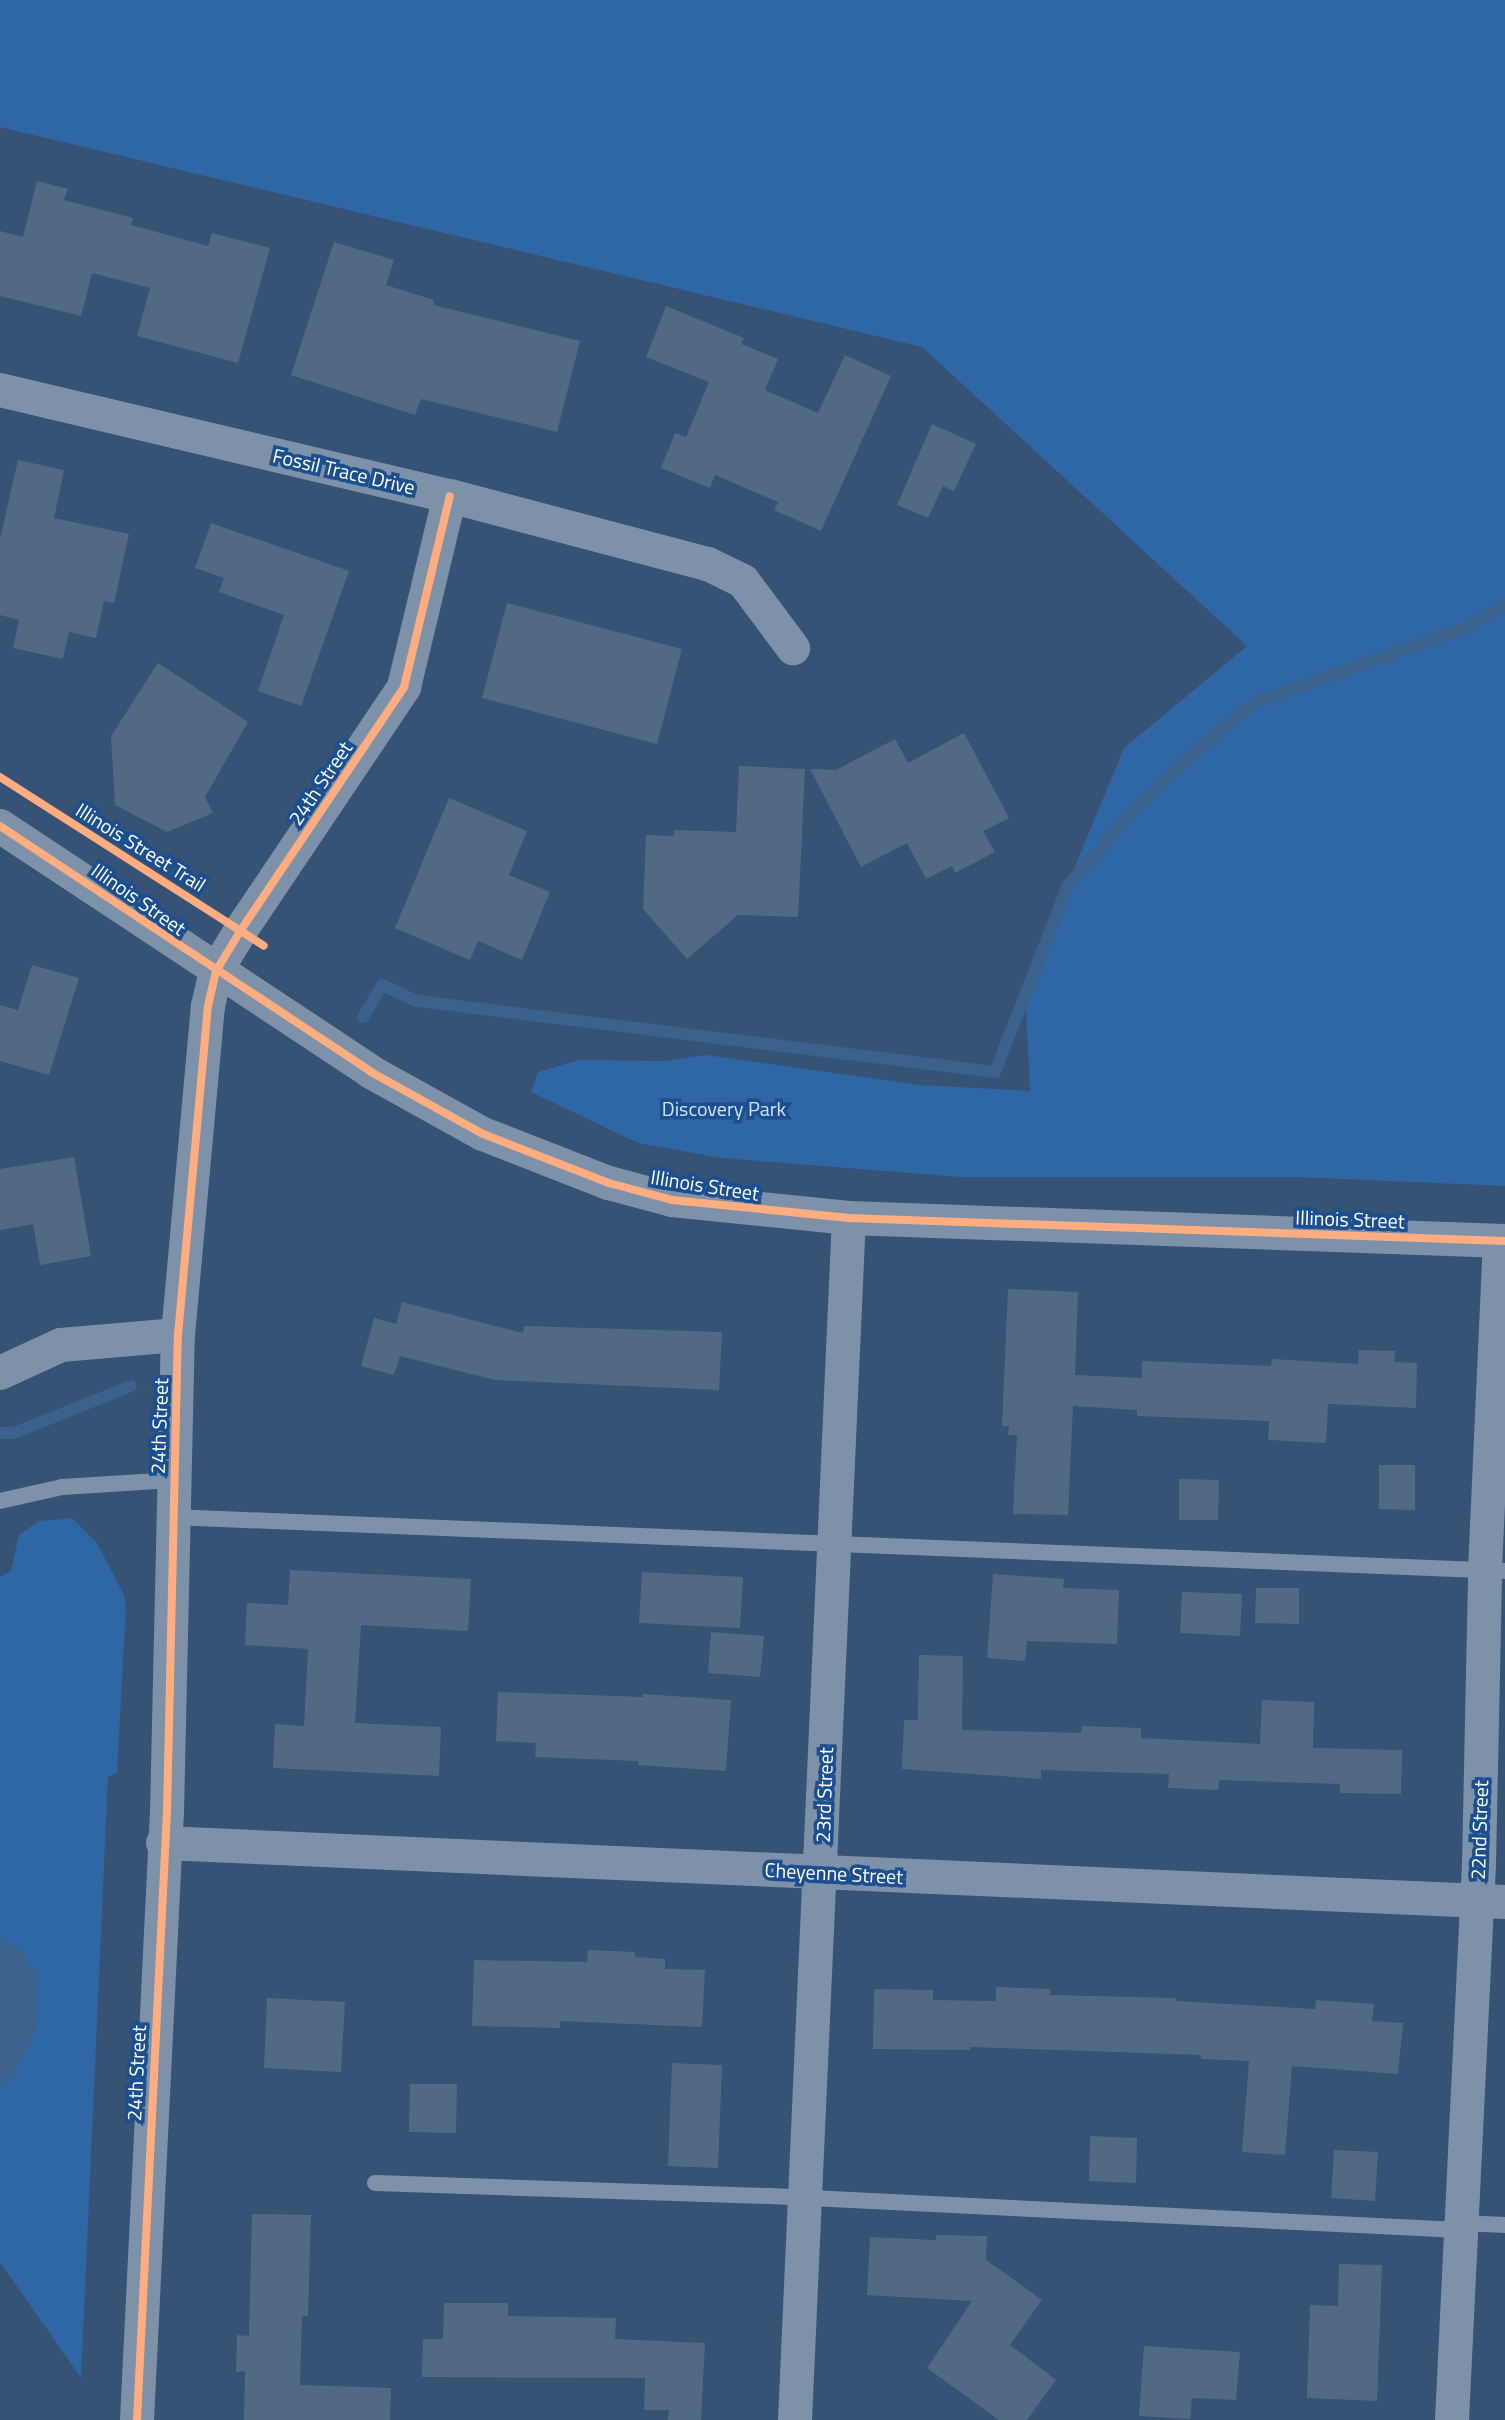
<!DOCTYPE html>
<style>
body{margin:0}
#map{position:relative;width:1505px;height:2420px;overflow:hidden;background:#365274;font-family:"Titillium Web",sans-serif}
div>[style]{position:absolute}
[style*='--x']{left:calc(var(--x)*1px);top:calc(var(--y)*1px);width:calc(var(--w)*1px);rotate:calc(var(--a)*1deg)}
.green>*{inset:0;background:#2f66a5}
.water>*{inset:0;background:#3b618d}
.stream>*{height:12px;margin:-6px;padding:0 6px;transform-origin:6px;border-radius:6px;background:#3b618d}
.building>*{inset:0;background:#526984}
.service>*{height:16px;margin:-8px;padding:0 8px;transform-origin:8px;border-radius:8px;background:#7d92a8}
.minor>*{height:34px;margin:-17px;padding:0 17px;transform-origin:17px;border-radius:17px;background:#7d92a8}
.cycleway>*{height:8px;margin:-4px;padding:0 4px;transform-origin:4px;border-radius:4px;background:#ffac80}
span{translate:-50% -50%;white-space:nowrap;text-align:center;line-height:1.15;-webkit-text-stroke:7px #1b4f8f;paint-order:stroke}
.street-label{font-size:20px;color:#fff}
.park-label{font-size:20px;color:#cfe3fa}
</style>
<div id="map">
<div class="green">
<i style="clip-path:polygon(0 0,1505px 0,1505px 1186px,1296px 1177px,960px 1177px,721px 1158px,638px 1143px,531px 1092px,538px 1072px,579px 1060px,664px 1061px,706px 1055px,920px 1085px,1030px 1091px,1025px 987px,1124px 748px,1247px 646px,922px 347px,0 127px)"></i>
<i style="clip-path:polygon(72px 1518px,97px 1543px,124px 1595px,126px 1607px,117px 1773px,108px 1777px,81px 2378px,0 2262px,0 1577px,11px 1571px,19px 1535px,39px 1521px)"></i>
</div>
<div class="water">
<i style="clip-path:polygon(0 1936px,21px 1950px,38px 1980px,37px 2027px,10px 2082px,0 2086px)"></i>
</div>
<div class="stream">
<i style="--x:363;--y:1017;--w:37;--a:-59"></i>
<i style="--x:382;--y:985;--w:38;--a:25"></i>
<i style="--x:417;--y:1001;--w:582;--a:7"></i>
<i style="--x:995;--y:1072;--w:199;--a:-68.7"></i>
<i style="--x:1067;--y:887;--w:96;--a:-49.2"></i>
<i style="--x:1130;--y:814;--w:85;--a:-44"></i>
<i style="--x:1191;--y:755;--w:82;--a:-39.5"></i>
<i style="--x:1254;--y:703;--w:224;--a:-19.6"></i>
<i style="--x:1465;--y:628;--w:46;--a:-29.9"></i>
<i style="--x:0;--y:1433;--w:14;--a:0"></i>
<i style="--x:14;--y:1433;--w:126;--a:-21.9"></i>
</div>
<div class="building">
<i style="clip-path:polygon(37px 181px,68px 189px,64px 200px,133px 218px,131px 225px,208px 246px,212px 233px,270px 248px,238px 363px,137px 336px,150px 288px,92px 273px,81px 316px,0 296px,0 231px,23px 237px)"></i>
<i style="clip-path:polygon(334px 242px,394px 260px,386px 285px,434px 300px,433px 305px,580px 341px,557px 432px,421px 399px,415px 415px,291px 375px)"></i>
<i style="clip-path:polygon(666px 306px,744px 338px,741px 344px,778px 359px,765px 390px,818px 413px,845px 355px,891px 376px,821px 531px,774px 510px,778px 502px,715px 475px,710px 488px,661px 468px,675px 433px,686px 437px,709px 382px,646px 357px)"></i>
<i style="clip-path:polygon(932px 424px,976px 444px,954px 491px,943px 486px,928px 518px,897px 505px)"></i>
<i style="clip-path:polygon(18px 460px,64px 470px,54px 518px,129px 534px,114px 603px,104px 601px,96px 638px,69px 632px,63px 659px,13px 648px,19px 620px,0 615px,0 539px)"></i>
<i style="clip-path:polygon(211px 523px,349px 571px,301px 706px,258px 691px,284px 615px,219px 592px,224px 578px,195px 568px)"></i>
<i style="clip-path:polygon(507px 603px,682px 649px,657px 744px,482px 698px)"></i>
<i style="clip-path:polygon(158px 663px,248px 722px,205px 797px,213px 813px,167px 832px,115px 805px,111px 736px)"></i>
<i style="clip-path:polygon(964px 733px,1009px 818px,983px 831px,995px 852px,955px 873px,952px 866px,926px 879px,907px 843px,861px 867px,810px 769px,836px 770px,895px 739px,908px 763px)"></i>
<i style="clip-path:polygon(739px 766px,805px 769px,798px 917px,738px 915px,687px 959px,643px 909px,646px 835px,674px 836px,674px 830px,736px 832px)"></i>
<i style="clip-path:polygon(449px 798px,527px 831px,509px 875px,550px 892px,522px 960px,478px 941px,470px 960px,395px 928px)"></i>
<i style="clip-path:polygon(32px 965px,79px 978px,49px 1075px,0 1061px,0 1005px,18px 1010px)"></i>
<i style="clip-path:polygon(74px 1157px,91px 1256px,40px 1265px,33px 1224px,0 1230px,0 1169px)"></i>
<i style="clip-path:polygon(1008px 1289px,1078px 1292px,1075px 1375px,1142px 1378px,1142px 1361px,1271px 1366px,1272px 1359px,1358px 1364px,1359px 1350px,1395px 1351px,1394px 1362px,1417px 1363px,1416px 1408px,1328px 1404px,1326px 1443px,1268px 1440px,1269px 1421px,1137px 1416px,1137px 1410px,1073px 1406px,1068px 1515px,1013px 1514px,1017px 1435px,1008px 1435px,1009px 1426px,1002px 1426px)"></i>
<i style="clip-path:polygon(402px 1302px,523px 1333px,524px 1326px,722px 1332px,719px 1390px,495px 1380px,400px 1356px,394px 1375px,361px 1366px,374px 1318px,396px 1324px)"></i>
<i style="clip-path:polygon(1379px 1465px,1415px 1465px,1415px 1510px,1379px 1509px)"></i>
<i style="clip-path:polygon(1179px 1479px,1219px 1480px,1218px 1520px,1179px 1520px)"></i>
<i style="clip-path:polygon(290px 1570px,471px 1579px,468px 1631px,361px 1625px,355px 1723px,441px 1727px,439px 1776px,273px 1768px,275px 1724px,304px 1726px,308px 1649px,245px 1645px,247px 1603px,288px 1605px)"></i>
<i style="clip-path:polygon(642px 1572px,743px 1577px,740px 1628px,639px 1623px)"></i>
<i style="clip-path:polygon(993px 1574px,1064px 1579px,1063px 1588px,1119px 1590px,1117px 1644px,1027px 1641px,1025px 1661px,987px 1658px)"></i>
<i style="clip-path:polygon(1256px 1588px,1299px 1588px,1299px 1624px,1255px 1623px)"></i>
<i style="clip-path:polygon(1182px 1592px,1242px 1594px,1240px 1636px,1180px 1633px)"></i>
<i style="clip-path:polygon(711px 1632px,764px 1636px,760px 1677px,708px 1673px)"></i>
<i style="clip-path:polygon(919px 1655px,963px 1656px,962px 1730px,1081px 1733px,1082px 1726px,1141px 1728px,1141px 1738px,1260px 1744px,1262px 1700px,1314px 1702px,1313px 1748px,1402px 1750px,1401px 1794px,1340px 1793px,1340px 1784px,1219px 1780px,1218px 1790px,1168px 1788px,1169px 1774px,1041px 1770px,1041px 1779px,902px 1769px,904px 1720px,918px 1720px)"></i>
<i style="clip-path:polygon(498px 1692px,643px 1697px,643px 1694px,731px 1700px,726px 1771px,638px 1765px,638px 1761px,535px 1757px,536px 1743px,496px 1741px)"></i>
<i style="clip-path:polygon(588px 1950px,635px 1952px,635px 1957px,665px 1959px,665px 1969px,705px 1970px,702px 2027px,560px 2021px,560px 2028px,472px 2026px,474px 1960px,587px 1962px)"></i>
<i style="clip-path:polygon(996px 1987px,1050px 1989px,1050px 1995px,1176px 1998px,1176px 2001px,1315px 2009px,1316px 2000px,1374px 2004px,1372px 2021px,1403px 2023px,1398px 2074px,1292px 2066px,1285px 2155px,1242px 2152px,1249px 2061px,1201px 2059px,1201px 2055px,970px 2047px,970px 2050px,873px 2049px,874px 1989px,933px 1990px,933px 2000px,996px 2001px)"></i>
<i style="clip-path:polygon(267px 1998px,345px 2002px,341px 2072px,264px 2068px)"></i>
<i style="clip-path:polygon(672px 2063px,722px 2065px,718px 2168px,668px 2166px)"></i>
<i style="clip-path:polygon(410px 2084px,457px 2084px,456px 2133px,409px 2132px)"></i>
<i style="clip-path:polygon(1090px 2136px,1137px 2138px,1136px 2183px,1089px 2181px)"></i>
<i style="clip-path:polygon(1334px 2150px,1378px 2152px,1375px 2201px,1331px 2198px)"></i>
<i style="clip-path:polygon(252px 2214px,311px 2215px,308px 2316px,302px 2316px,300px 2385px,391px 2388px,390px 2420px,244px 2420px,245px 2371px,236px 2372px,237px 2335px,249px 2336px)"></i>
<i style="clip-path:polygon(936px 2235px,987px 2236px,986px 2260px,1042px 2300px,1010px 2345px,1056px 2380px,1027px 2420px,999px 2420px,927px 2368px,972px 2301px,867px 2295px,870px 2237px,936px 2240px)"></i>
<i style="clip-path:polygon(1339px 2264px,1382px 2265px,1377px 2401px,1307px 2398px,1310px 2305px,1338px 2306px)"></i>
<i style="clip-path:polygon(444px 2303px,508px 2303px,508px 2316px,616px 2318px,615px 2339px,705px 2343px,701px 2420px,668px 2420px,669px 2410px,644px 2410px,645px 2378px,422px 2377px,423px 2339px,443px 2339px)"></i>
<i style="clip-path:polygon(1144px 2346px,1240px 2352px,1236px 2400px,1192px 2398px,1190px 2419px,1139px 2416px)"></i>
</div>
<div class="service">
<i style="--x:0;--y:1501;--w:64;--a:-12.7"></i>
<i style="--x:62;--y:1487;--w:111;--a:-3.6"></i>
<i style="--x:172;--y:1517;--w:1334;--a:2.32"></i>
<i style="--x:375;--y:2183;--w:395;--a:1.9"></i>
<i style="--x:770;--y:2196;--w:690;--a:2.83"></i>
<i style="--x:1460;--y:2223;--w:45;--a:2.5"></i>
</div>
<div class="minor">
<i style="--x:0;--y:390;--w:462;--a:13.3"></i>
<i style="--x:450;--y:496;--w:267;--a:14.8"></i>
<i style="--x:708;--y:564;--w:39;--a:26"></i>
<i style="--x:743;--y:581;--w:84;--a:53.3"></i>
<i style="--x:0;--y:826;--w:445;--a:33.5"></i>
<i style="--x:371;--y:1072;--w:128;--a:29"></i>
<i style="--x:483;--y:1134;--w:135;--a:21.3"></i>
<i style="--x:609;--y:1183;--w:65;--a:15.1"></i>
<i style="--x:672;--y:1200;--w:178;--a:5.8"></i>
<i style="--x:849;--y:1218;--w:656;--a:2.01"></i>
<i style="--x:0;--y:1373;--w:67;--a:-24.7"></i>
<i style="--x:61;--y:1345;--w:117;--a:-4.9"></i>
<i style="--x:163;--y:1843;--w:1343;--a:2.52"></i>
<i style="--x:137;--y:2420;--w:609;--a:-87.18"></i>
<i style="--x:167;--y:1812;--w:477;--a:-88.7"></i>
<i style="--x:178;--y:1335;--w:330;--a:-84.8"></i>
<i style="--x:208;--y:1006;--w:36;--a:-77"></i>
<i style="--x:216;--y:971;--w:48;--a:-58.6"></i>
<i style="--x:241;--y:930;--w:293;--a:-56.1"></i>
<i style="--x:404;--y:687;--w:196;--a:-76.5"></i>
<i style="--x:795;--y:2420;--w:1203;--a:-87.43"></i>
<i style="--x:1452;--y:2420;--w:557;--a:-87.22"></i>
<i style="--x:1479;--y:1864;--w:294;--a:-88.8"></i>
<i style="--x:1485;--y:1570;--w:329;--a:-87.4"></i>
</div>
<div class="cycleway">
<i style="--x:0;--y:777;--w:313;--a:32.6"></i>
<i style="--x:0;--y:826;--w:445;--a:33.5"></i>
<i style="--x:371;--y:1072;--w:128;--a:29"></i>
<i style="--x:483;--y:1134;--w:135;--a:21.3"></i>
<i style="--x:609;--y:1183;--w:65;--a:15.1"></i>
<i style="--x:672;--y:1200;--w:178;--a:5.8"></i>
<i style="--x:849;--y:1218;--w:656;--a:2.01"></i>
<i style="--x:137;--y:2420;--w:609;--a:-87.18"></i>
<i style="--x:167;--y:1812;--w:477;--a:-88.7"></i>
<i style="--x:178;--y:1335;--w:330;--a:-84.8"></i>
<i style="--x:208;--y:1006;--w:36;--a:-77"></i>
<i style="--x:216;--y:971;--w:48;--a:-58.6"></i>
<i style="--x:241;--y:930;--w:293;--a:-56.1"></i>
<i style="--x:404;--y:687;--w:196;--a:-76.5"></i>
</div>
<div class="street-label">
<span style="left:344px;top:471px;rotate:13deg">Fossil Trace Drive</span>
<span style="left:320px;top:783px;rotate:-56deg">24th Street</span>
<span style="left:141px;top:847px;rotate:32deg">Illinois Street Trail</span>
<span style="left:139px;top:899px;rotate:35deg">Illinois Street</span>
<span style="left:705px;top:1185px;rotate:9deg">Illinois Street</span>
<span style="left:1350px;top:1219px;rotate:2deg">Illinois Street</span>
<span style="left:159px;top:1426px;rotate:-88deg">24th Street</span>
<span style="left:824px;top:1795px;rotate:-88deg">23rd Street</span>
<span style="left:1479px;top:1830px;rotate:-88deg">22nd Street</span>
<span style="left:834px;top:1873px;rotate:3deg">Cheyenne Street</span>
<span style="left:136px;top:2073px;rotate:-87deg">24th Street</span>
</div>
<div class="park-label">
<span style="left:724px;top:1108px">Discovery Park</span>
</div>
</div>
